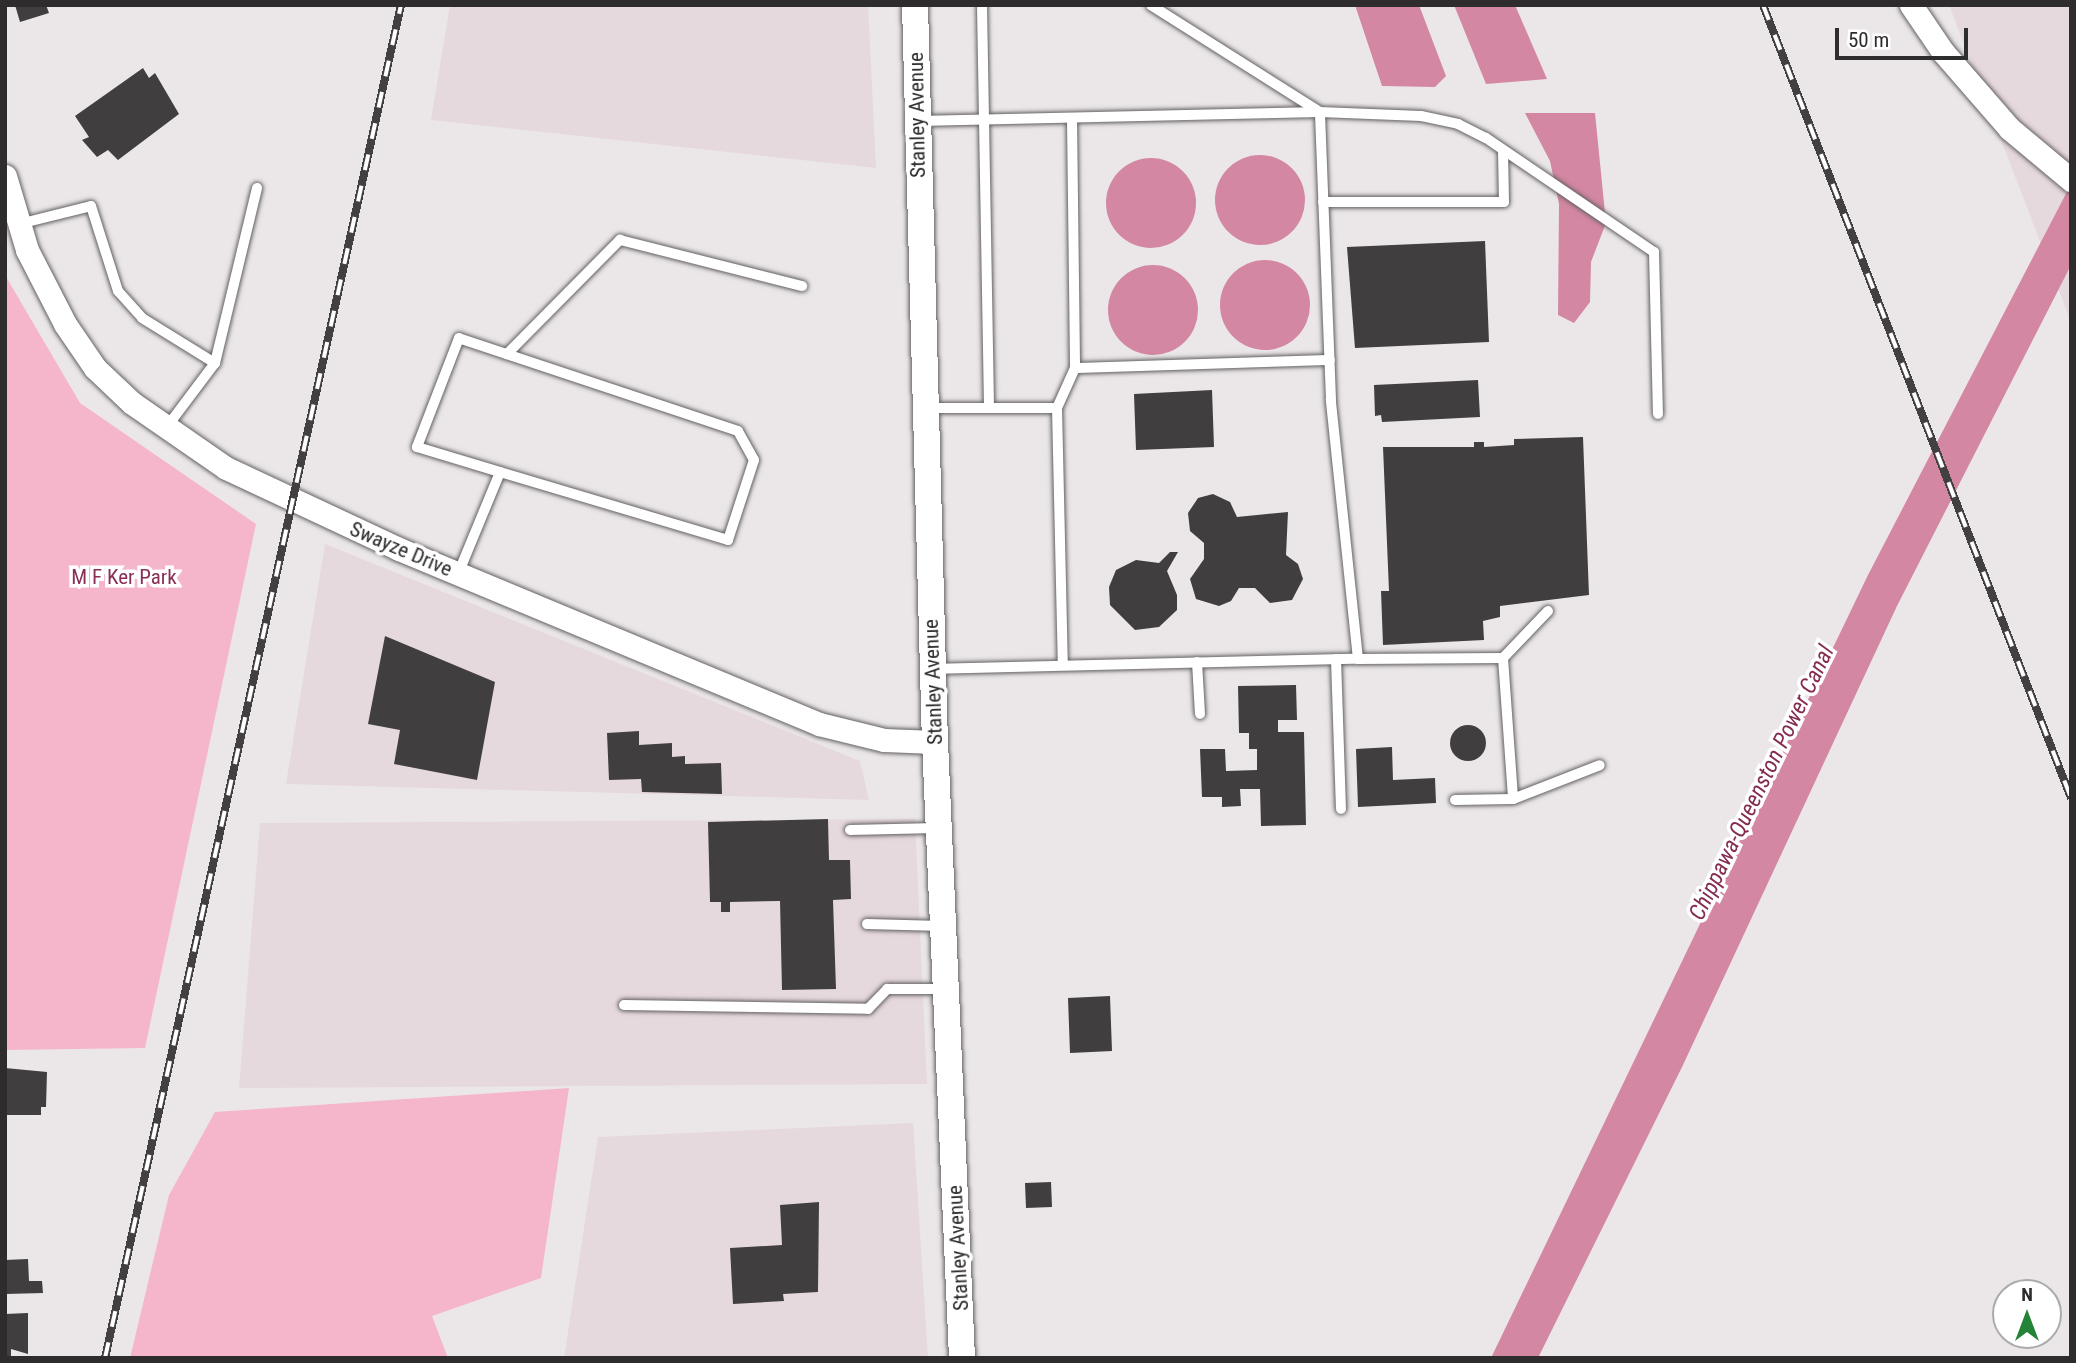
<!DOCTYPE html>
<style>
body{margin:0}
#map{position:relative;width:2076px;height:1363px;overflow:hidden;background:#ebe7e8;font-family:"Roboto Condensed",sans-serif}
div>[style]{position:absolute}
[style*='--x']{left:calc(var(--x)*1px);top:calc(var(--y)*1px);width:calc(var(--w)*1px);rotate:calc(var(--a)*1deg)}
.built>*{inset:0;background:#e6d9dd}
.green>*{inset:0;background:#f5b6cc}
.water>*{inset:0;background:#d387a3}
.round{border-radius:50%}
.building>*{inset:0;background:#413e3f}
.roads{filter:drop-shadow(0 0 2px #646162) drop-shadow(0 0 2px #646162)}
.service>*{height:10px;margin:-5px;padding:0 5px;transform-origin:5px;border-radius:5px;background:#fff}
.tertiary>*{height:23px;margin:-11.5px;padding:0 11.5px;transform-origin:11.5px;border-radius:11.5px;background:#fff}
.secondary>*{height:26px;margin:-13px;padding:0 13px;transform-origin:13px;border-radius:13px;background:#fff}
.rail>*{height:8px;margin-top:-4px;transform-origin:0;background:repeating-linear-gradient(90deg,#fff 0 16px,#434041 0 32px);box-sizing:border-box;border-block:2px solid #434041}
span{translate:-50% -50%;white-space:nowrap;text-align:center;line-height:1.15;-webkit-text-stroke:7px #fff;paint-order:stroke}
.street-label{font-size:21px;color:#2e2c2d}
.park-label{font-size:21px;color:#892f56}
.water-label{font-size:23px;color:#842b52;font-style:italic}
.frame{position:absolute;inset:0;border:7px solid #2e2c2d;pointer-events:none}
.north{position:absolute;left:1992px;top:1279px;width:70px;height:70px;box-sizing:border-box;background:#fff;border:2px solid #ababab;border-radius:50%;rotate:0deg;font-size:19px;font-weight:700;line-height:28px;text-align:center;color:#2e2c2d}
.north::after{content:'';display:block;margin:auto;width:24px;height:32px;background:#238437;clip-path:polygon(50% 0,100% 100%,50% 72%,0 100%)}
.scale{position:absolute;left:1835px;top:28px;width:133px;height:32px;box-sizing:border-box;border:4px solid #2e2c2d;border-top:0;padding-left:9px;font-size:21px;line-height:24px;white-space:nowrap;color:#2e2c2d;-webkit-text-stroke:5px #fff;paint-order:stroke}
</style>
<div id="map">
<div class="built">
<i style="clip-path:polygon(450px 5px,868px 5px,876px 168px,431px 120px)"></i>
<i style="clip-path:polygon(1949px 5px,2071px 5px,2071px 322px)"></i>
<i style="clip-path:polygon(325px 544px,860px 761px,869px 800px,286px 784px)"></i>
<i style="clip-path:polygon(915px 819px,927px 1084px,239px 1088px,260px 823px)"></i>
<i style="clip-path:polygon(913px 1123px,928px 1358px,564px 1358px,598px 1137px)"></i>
</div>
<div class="green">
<i style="clip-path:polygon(5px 275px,80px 403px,256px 524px,145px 1048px,5px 1050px)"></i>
<i style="clip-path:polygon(569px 1088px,541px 1278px,432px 1316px,448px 1358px,130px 1358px,169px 1195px,215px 1112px)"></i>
</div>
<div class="water">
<i style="clip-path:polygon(1355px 5px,1419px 5px,1446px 76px,1435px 87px,1382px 86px)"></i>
<i style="clip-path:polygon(1454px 5px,1515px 5px,1547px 79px,1486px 84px)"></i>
<i style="clip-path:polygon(1525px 113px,1595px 113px,1606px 223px,1591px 262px,1590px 302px,1574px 323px,1558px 315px,1559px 204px,1550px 161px)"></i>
<i class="round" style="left:1215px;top:155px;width:90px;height:90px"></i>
<i class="round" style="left:1106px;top:158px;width:90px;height:90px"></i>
<i style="clip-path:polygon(2071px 184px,2071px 265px,1897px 606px,1683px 1065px,1538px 1358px,1491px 1358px,1868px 575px)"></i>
<i class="round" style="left:1220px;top:260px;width:90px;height:90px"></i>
<i class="round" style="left:1108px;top:265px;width:90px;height:90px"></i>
</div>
<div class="building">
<i style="clip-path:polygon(15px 5px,46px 5px,49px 13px,20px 22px)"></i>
<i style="clip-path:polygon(143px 68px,149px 78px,155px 73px,179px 114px,118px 160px,108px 150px,97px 157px,82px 140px,89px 137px,75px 116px)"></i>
<i style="clip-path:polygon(1485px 241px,1489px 342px,1355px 348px,1347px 247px)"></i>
<i style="clip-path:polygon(1478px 380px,1480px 417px,1382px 422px,1381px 415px,1375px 416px,1374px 385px)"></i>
<i style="clip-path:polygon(1212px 390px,1214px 447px,1136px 450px,1134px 394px)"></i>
<i style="clip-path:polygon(1583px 437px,1589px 595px,1500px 606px,1500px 617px,1483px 621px,1484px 640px,1383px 645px,1381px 591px,1389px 591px,1383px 447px,1474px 447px,1474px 442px,1484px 442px,1484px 447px,1514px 445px,1514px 439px)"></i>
<i style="clip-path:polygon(1213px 494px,1230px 502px,1237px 517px,1288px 512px,1286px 555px,1298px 564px,1303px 579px,1292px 600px,1270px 603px,1255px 588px,1239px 588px,1231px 601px,1219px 606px,1196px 599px,1190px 579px,1204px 559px,1204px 543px,1190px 531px,1188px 513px,1198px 498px)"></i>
<i style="clip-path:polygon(1170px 552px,1178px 552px,1167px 571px,1177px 595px,1177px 610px,1159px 627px,1135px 630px,1110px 605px,1109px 587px,1116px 570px,1136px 560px,1159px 563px)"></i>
<i style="clip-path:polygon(385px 636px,495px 682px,477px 780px,394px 764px,400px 730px,368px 724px)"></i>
<i style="clip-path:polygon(1296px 685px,1297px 720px,1278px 720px,1278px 732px,1304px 732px,1306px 825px,1261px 826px,1260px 789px,1240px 789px,1241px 806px,1222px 807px,1222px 797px,1202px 797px,1200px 749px,1225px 749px,1226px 771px,1257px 770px,1257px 749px,1249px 749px,1249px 733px,1239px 733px,1238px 686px)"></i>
<i class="round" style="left:1450px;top:725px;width:36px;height:36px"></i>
<i style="clip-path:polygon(639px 731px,639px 745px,672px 743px,672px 757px,685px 756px,685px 764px,721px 763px,722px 794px,642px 792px,641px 779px,609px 780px,607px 733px)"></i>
<i style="clip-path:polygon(1392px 747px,1393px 780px,1435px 778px,1436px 803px,1358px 807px,1356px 749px)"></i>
<i style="clip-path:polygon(828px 819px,829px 860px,850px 860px,851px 899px,833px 900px,836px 989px,782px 990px,780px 901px,730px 902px,730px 912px,721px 912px,721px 902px,710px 902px,708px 822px)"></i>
<i style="clip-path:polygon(1110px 996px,1112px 1051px,1070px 1053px,1068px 998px)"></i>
<i style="clip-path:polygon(5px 1068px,47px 1072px,46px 1107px,41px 1107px,41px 1115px,5px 1115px)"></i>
<i style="clip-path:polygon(1051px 1182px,1052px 1207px,1026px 1208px,1025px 1183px)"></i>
<i style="clip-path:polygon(819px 1202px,818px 1292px,783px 1294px,784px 1301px,733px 1304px,730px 1248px,782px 1245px,780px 1205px)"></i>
<i style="clip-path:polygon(28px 1259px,29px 1281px,42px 1281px,43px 1293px,5px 1294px,5px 1260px)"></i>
<i style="clip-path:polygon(28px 1313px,28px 1354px,11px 1349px,11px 1356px,5px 1356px,5px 1314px)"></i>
</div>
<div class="roads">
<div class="service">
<i style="--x:982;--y:5;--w:403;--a:89"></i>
<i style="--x:1072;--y:118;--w:250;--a:89.3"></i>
<i style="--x:918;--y:121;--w:402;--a:-1.3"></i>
<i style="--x:1320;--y:112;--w:101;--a:2.3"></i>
<i style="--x:1421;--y:116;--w:38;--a:12"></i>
<i style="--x:1458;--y:124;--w:31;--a:27"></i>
<i style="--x:1486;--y:138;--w:203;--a:34.2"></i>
<i style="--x:1654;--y:252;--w:162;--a:88.6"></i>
<i style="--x:1323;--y:202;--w:181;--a:0"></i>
<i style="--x:1504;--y:202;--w:51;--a:-91.1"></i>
<i style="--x:19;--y:224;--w:74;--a:-14"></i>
<i style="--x:91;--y:206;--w:89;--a:72.4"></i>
<i style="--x:118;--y:291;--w:36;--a:48"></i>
<i style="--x:142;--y:318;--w:86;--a:31.7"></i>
<i style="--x:215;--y:363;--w:180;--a:-76.5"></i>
<i style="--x:507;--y:354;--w:161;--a:-45.3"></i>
<i style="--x:620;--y:240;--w:188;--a:14.2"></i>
<i style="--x:928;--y:408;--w:129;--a:0"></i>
<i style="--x:1057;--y:408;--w:257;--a:88.7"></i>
<i style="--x:1057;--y:408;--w:44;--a:-65.8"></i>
<i style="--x:1075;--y:368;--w:255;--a:-1.8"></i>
<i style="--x:166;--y:428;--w:81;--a:-53"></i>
<i style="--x:458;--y:574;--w:110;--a:-67.6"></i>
<i style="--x:500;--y:472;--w:238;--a:16.6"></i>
<i style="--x:728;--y:540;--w:84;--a:-72"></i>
<i style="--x:754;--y:460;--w:33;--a:-119"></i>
<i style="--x:738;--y:431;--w:294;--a:-161.6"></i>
<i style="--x:459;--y:338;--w:117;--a:111.1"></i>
<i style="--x:417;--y:447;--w:87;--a:16.8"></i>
<i style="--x:1503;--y:658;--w:141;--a:85.9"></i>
<i style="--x:1336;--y:659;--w:150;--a:88.1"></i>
<i style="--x:1358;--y:659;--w:145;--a:-0.4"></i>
<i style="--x:1503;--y:658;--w:65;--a:-46.2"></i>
<i style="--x:1197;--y:662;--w:52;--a:86.7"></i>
<i style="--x:934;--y:669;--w:424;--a:-1.4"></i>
<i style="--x:1358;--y:659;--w:260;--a:-96"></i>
<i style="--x:1331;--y:400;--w:288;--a:-92.2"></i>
<i style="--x:1320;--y:112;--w:200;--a:-147.7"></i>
<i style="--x:1455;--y:800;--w:58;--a:-1"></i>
<i style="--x:1513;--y:799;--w:93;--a:-21.3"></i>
<i style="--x:850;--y:830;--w:87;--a:-1.3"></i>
<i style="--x:867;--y:924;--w:75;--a:1.5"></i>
<i style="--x:624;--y:1005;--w:244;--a:0.9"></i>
<i style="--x:868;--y:1009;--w:28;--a:-46"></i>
<i style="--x:887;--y:989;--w:58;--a:0"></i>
</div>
<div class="tertiary">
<i style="--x:1911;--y:5;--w:57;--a:55.8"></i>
<i style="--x:1943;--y:52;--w:102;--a:49"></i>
<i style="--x:2010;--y:129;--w:80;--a:39.9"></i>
<i style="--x:5;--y:176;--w:77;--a:73.4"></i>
<i style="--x:27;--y:250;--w:83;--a:62.8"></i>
<i style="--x:65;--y:324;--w:53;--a:55.7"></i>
<i style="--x:95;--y:368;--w:51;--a:43.4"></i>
<i style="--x:132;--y:403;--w:114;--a:34.7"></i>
<i style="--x:226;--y:468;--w:191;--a:25.1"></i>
<i style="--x:399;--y:549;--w:455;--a:22.6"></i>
<i style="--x:819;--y:724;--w:67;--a:13.8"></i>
<i style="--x:884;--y:740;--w:51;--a:2.2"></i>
</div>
<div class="secondary">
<i style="--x:915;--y:5;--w:737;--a:88.45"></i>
<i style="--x:935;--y:742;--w:617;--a:87.49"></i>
</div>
</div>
<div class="rail">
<i style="--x:1763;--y:5;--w:851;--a:68.77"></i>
<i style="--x:105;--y:1358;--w:1385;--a:-77.66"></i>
</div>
<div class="street-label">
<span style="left:917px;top:115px;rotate:-91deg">Stanley Avenue</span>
<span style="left:401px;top:549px;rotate:23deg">Swayze Drive</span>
<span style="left:933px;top:682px;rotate:-92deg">Stanley Avenue</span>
<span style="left:958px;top:1248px;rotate:-93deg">Stanley Avenue</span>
</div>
<div class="park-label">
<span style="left:124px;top:577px">M F Ker Park</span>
</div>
<div class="water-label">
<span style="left:1762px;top:783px;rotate:-64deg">Chippawa-Queenston Power Canal</span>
</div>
<div class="frame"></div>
<div class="north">N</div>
<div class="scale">50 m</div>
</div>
